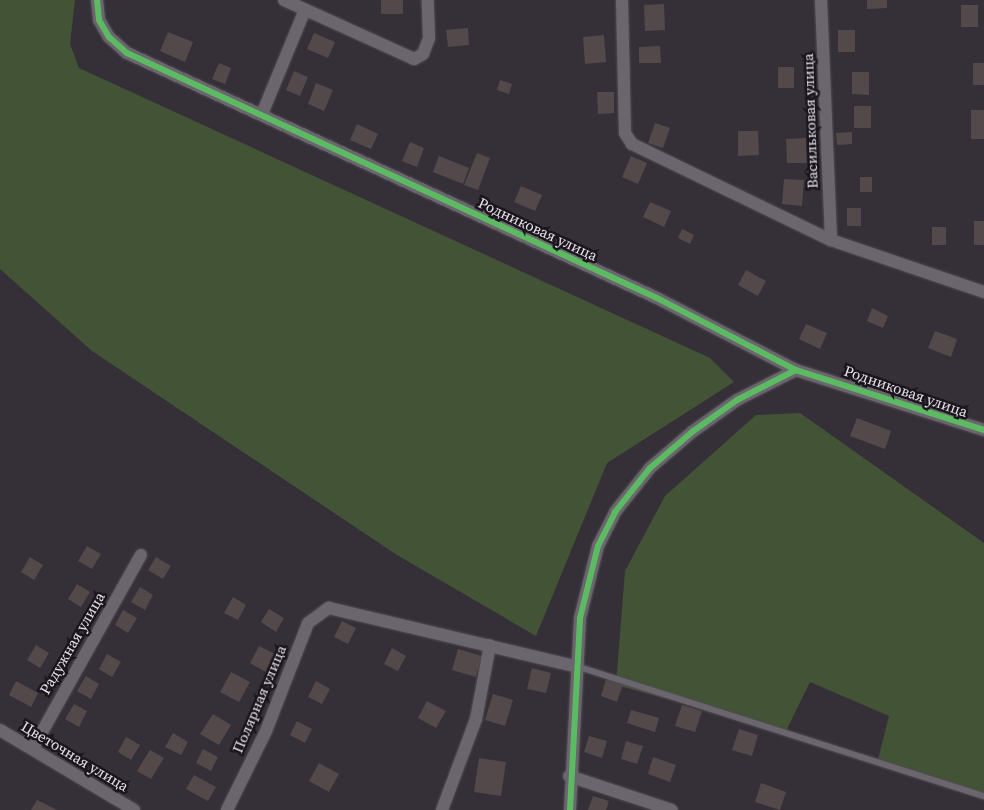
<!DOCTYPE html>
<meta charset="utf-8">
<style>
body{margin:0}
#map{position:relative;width:984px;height:810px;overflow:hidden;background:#353038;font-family:"Source Serif 4",serif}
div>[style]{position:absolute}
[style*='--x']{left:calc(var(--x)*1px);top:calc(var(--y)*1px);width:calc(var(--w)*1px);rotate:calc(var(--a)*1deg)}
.green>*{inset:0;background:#435336}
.building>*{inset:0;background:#53484a}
.roads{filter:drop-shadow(0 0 1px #514d55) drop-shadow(0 0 1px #514d55)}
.lane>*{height:6px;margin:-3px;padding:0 3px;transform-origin:3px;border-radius:3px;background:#6b666d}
.street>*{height:12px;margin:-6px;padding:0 6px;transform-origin:6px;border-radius:6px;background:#6b666d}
.cycleway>*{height:6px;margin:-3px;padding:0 3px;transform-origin:3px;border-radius:3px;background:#5cba63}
span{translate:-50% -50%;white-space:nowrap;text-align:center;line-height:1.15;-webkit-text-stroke:5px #1b161e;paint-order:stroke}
.street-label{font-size:15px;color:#e8e2ec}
</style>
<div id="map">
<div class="green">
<i style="clip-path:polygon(0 0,75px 0,70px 44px,79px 68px,710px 358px,734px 382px,607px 463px,536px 636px,397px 555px,92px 351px,0 269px)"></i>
<i style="clip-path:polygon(800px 413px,984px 543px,984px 795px,877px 763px,889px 716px,810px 682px,786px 731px,616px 685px,625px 571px,665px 496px,756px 415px)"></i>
</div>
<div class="building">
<i style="clip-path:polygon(381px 0,403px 0,403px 14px,381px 14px)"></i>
<i style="clip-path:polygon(867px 0,887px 0,887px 8px,867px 9px)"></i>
<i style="clip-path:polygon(664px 4px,665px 30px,645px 31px,644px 5px)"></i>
<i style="clip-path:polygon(961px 5px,978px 5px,978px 27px,961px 27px)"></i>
<i style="clip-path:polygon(468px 28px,469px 45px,448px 47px,446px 30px)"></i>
<i style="clip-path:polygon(838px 30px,855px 30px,855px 52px,838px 52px)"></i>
<i style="clip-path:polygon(168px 32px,193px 42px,185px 62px,160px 51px)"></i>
<i style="clip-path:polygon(314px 33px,335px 42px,328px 58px,307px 49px)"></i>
<i style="clip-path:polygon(604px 35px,606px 62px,585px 64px,583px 37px)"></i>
<i style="clip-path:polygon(660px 46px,661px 63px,639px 63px,639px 47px)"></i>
<i style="clip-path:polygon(219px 63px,231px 68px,225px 84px,212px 79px)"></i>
<i style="clip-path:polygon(973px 63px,984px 63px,984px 85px,973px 85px)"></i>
<i style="clip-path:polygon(778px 67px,794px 67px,794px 88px,778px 88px)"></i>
<i style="clip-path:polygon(294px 71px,308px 77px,300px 96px,286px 90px)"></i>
<i style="clip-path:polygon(852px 72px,869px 72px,869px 95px,852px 94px)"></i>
<i style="clip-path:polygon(500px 80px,512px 84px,509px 94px,497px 90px)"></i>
<i style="clip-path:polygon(316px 83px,333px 90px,324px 111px,308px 104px)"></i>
<i style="clip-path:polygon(597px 92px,614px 92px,614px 113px,598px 114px)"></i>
<i style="clip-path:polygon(854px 106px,871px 106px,871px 128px,854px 128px)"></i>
<i style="clip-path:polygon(971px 110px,984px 110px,984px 139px,971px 139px)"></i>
<i style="clip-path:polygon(655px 123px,670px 128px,663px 148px,648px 143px)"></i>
<i style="clip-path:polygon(357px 124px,378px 134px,371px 149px,350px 140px)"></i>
<i style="clip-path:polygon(738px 131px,758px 131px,759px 155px,738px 156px)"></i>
<i style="clip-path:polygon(852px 132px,852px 144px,837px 145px,836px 133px)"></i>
<i style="clip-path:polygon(806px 138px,807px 163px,787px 163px,786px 139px)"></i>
<i style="clip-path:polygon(410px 142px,424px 148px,417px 167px,402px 161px)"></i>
<i style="clip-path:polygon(477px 153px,490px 158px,478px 190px,464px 185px)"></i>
<i style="clip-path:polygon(439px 156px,469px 168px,463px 184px,433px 172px)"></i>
<i style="clip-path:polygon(631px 156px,647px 163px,638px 184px,622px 177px)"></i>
<i style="clip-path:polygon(860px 177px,872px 177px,872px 192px,860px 192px)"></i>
<i style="clip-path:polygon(784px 179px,804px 180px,802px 206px,782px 204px)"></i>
<i style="clip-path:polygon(521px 186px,542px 195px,535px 211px,514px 202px)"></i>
<i style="clip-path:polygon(650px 202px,671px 211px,664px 227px,643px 217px)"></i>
<i style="clip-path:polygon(847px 208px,861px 208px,861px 226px,847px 226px)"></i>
<i style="clip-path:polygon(974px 221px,984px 221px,984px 245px,974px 245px)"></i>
<i style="clip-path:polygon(932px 227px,946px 227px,946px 245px,932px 245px)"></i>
<i style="clip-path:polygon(682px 229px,694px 235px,690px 244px,678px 238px)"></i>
<i style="clip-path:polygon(746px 270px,766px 281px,758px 296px,738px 285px)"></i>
<i style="clip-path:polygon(872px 308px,888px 316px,883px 328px,867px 321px)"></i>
<i style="clip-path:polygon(806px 324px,827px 333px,820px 349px,799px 339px)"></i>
<i style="clip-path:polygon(935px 331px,957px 339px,951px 357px,928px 348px)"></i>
<i style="clip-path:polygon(857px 418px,891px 431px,885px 449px,850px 436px)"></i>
<i style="clip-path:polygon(87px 546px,101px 554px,92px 569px,78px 561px)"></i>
<i style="clip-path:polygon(30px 557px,43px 565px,34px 580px,21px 572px)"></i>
<i style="clip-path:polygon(156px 557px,171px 566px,163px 579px,148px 570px)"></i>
<i style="clip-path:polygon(77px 584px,90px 592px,81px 607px,68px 599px)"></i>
<i style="clip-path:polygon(140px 587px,153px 595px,145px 610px,131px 602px)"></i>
<i style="clip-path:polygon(233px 597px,246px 605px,238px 620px,224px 613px)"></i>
<i style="clip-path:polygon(269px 609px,284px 618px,276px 632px,261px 622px)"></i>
<i style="clip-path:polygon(123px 610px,137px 618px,128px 633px,115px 625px)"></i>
<i style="clip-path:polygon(342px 621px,356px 628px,348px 644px,334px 637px)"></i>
<i style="clip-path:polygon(36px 645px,49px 653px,40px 668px,27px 660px)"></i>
<i style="clip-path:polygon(259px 646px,275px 654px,266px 672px,250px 663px)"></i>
<i style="clip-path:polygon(392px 648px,406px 656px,398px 671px,384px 664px)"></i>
<i style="clip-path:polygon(458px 649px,482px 656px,476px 677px,452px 670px)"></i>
<i style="clip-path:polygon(107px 654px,121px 662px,112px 677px,99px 669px)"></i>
<i style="clip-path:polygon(532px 668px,551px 673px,546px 693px,527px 689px)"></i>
<i style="clip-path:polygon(231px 672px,250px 682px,239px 702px,220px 692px)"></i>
<i style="clip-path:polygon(86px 676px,99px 684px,91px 699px,77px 691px)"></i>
<i style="clip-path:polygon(606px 679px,623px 684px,617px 702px,601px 696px)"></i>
<i style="clip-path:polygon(16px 681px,38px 693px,31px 707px,9px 695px)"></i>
<i style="clip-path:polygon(316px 681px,330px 689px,322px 704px,308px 697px)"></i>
<i style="clip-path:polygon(493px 694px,513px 700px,505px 726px,485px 720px)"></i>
<i style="clip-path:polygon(427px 701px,446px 711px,436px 728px,418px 718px)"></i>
<i style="clip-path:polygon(74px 704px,87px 711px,79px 727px,65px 719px)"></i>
<i style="clip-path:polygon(682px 705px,702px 711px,695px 732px,675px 726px)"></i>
<i style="clip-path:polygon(631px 710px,659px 718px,655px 732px,627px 723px)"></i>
<i style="clip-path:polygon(213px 714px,231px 725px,219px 745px,200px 734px)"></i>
<i style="clip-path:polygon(297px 721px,312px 729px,305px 743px,290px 735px)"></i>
<i style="clip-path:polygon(739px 729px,758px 735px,752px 756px,732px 750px)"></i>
<i style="clip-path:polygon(173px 733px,188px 742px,181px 755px,165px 747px)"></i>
<i style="clip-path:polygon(589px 736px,607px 741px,602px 758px,584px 752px)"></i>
<i style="clip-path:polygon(126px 737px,140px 745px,131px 760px,118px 752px)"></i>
<i style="clip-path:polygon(626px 741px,643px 746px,637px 764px,621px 759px)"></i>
<i style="clip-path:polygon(203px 749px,218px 757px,211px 771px,196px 763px)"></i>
<i style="clip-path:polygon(150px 750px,164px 758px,151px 779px,137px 771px)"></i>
<i style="clip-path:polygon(653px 757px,676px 765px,670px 782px,648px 774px)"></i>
<i style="clip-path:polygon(479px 758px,506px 762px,501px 796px,474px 792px)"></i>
<i style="clip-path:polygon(319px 763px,339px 774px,329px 792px,309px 781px)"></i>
<i style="clip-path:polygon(194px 775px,216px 787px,208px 801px,186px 789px)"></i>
<i style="clip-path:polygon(761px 783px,786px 792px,780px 810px,755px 802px)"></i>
<i style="clip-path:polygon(593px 796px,609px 801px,606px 810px,588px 810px)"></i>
<i style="clip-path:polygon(37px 800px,57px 810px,31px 810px)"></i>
</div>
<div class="roads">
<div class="lane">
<i style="--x:576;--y:666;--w:428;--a:17.7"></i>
</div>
<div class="street">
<i style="--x:97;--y:0;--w:20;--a:84"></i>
<i style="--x:99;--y:20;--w:20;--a:60"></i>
<i style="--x:109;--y:37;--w:24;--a:42"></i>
<i style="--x:127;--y:53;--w:584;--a:24.81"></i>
<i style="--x:657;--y:298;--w:157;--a:27.4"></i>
<i style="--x:796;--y:370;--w:197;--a:17.7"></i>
<i style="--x:284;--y:0;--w:143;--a:24.4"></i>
<i style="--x:414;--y:59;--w:10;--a:-29"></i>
<i style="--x:423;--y:54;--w:17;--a:-69"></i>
<i style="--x:429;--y:38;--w:38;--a:-92"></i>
<i style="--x:622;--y:0;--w:133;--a:88.7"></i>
<i style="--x:625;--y:133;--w:13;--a:58"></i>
<i style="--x:632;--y:144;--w:221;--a:25.8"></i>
<i style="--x:831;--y:240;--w:162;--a:18.8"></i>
<i style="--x:821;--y:0;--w:240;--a:87.6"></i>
<i style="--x:262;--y:114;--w:110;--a:-67.6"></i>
<i style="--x:0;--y:730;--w:156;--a:30.8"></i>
<i style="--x:33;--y:748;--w:221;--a:-60.8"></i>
<i style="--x:569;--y:776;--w:108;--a:18.3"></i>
<i style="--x:227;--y:810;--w:88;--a:-63.7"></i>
<i style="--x:266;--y:731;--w:116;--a:-68.7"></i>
<i style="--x:308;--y:623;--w:26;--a:-36"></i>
<i style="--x:329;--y:608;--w:253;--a:13.3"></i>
<i style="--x:442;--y:810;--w:97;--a:-69.5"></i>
<i style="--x:476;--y:719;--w:75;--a:-79.3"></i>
<i style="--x:570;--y:810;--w:192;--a:-87"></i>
<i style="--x:580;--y:618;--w:74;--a:-76"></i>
<i style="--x:598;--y:546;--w:38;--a:-63"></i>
<i style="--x:615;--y:512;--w:56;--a:-51.5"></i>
<i style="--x:650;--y:468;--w:55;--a:-40.6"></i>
<i style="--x:692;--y:432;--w:55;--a:-35.4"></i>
<i style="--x:737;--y:400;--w:66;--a:-27"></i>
</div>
</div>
<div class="cycleway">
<i style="--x:97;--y:0;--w:20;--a:84"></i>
<i style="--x:99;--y:20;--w:20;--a:60"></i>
<i style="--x:109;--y:37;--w:24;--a:42"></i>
<i style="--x:127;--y:53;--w:584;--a:24.81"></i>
<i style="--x:657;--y:298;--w:157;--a:27.4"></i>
<i style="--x:796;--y:370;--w:197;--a:17.7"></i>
<i style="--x:570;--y:810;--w:192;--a:-87"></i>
<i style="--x:580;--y:618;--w:74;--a:-76"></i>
<i style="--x:598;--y:546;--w:38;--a:-63"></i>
<i style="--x:615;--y:512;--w:56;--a:-51.5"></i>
<i style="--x:650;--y:468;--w:55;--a:-40.6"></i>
<i style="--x:692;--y:432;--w:55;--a:-35.4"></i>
<i style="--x:737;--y:400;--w:66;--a:-27"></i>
</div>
<div class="street-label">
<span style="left:810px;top:121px;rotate:-92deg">Васильковая улица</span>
<span style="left:538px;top:229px;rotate:25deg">Родниковая улица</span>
<span style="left:906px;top:391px;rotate:19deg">Родниковая улица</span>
<span style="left:72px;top:643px;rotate:-60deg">Радужная улица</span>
<span style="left:259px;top:699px;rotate:-67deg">Полярная улица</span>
<span style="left:75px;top:756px;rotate:31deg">Цветочная улица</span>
</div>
</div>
